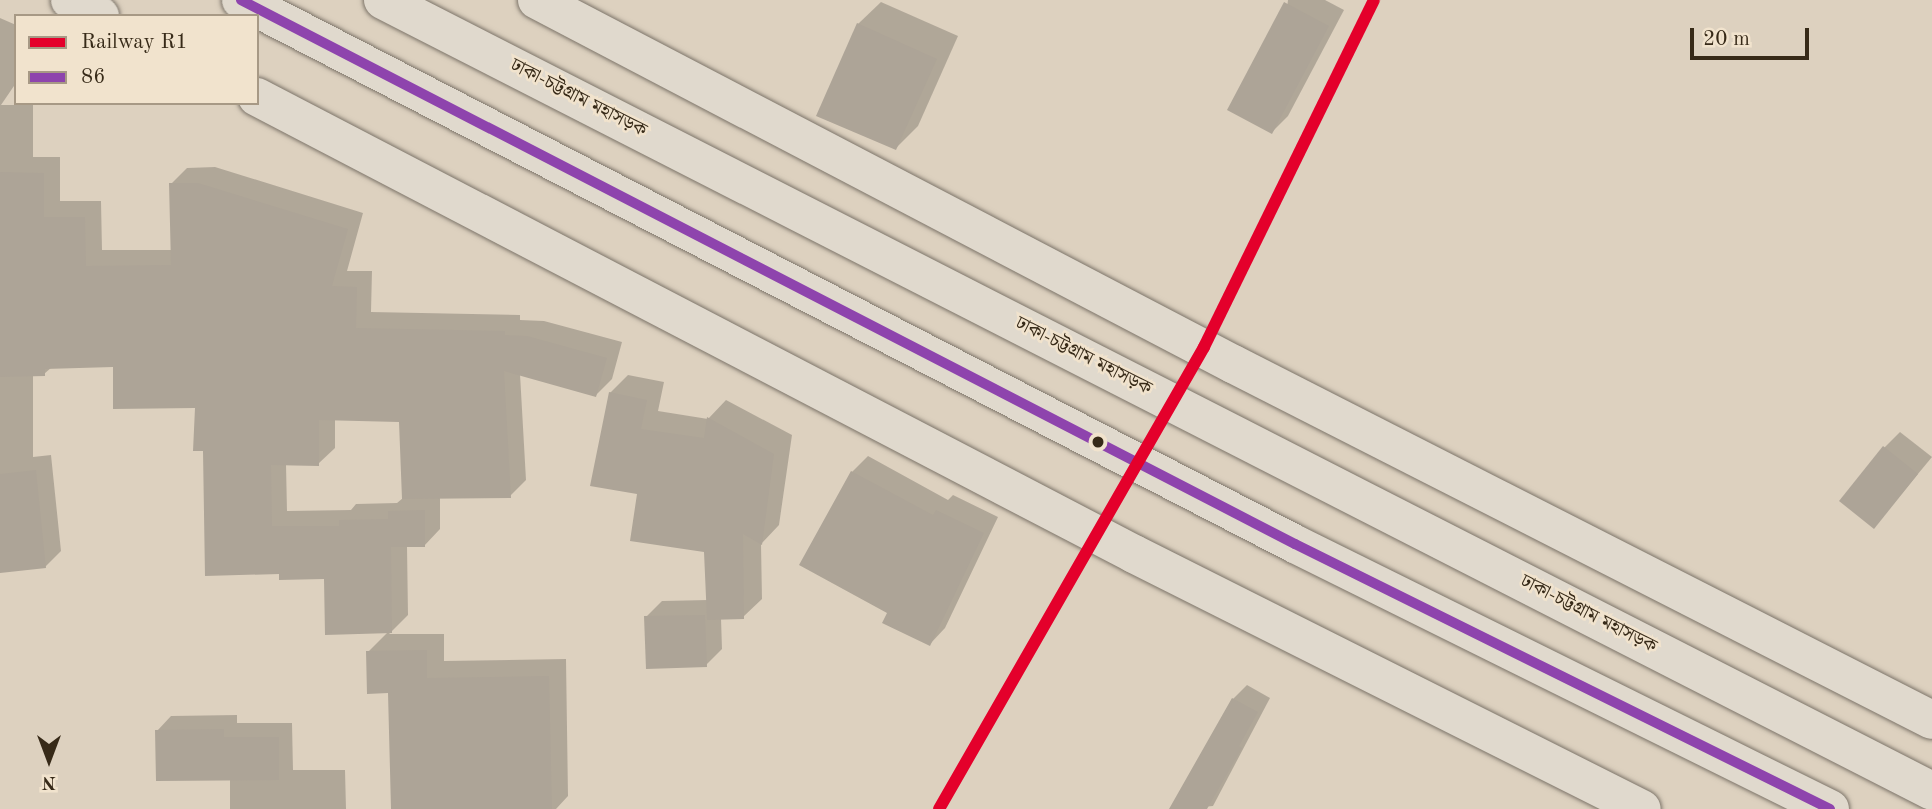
<!DOCTYPE html>
<meta charset="utf-8">
<style>
body{margin:0}
#map{position:relative;width:1932px;height:809px;overflow:hidden;background:#ddd1bf;font-family:"Old Standard TT","Noto Serif Bengali",serif}
div>[style]{position:absolute}
[style*='--x']{left:calc(var(--x)*1px);top:calc(var(--y)*1px);width:calc(var(--w)*1px);rotate:calc(var(--a)*1deg)}
.shadow>*{inset:0;background:#0003}
.building>*{inset:0;background:#ada497}
.roads{filter:drop-shadow(0 0 2px #7c7469) drop-shadow(0 0 2px #7c7469)}
.highway>*{height:38px;margin:-19px;padding:0 19px;transform-origin:19px;border-radius:19px;background:#e0d9cd}
.bus-1>*{height:10px;margin:-5px;padding:0 5px;transform-origin:5px;border-radius:5px;background:#8e44ad}
.rail-1>*{height:12px;margin:-6px;padding:0 6px;transform-origin:6px;border-radius:6px;background:#e4002b}
.dots>*{width:19px;height:19px;translate:-50% -50%;box-sizing:border-box;border:4px solid #f1e3cd;border-radius:50%}
span{translate:-50% -50%;white-space:nowrap;text-align:center;line-height:1.15;-webkit-text-stroke:5px #f1e3cd;paint-order:stroke}
.street-label{font-size:19px;color:#372a18}
.legend{position:absolute;left:14px;top:14px;width:245px;height:91px;box-sizing:border-box;background:#f1e3cd;border:2px solid #a79985;margin:0;padding:9px 12px;list-style:none;font-size:21px;color:#372a18}
.legend li{display:flex;align-items:center;gap:14px;height:35px}
.legend b{width:35px;border:2px solid #a79985}
.north{position:absolute;left:14px;top:725px;width:70px;height:70px;-webkit-text-stroke:5px #f1e3cd;paint-order:stroke;rotate:180deg;font-size:19px;font-weight:700;line-height:28px;text-align:center;color:#372a18}
.north::after{content:'';display:block;margin:auto;width:24px;height:32px;background:#372a18;clip-path:polygon(50% 0,100% 100%,50% 72%,0 100%)}
.scale{position:absolute;left:1690px;top:28px;width:119px;height:32px;box-sizing:border-box;border:4px solid #372a18;border-top:0;padding-left:9px;font-size:21px;line-height:24px;white-space:nowrap;color:#372a18;-webkit-text-stroke:5px #f1e3cd;paint-order:stroke}
</style>
<div id="map">
<div class="shadow">
<i style="clip-path:polygon(1288px 0,1325px 0,1344px 10px,1288px 116px,1272px 132px)"></i>
<i style="clip-path:polygon(881px 2px,958px 36px,918px 126px,896px 148px,858px 24px)"></i>
<i style="clip-path:polygon(evenodd,0 18px,16px 25px,16px 83px,1px 105px,33px 105px,33px 157px,60px 157px,60px 201px,101px 201px,102px 250px,172px 250px,171px 184px,187px 168px,215px 167px,363px 213px,347px 271px,372px 271px,371px 312px,520px 315px,520px 320px,544px 321px,622px 342px,612px 379px,596px 395px,520px 374px,526px 480px,510px 496px,440px 497px,440px 529px,424px 546px,407px 546px,408px 615px,389px 634px,444px 634px,444px 661px,566px 659px,568px 796px,556px 809px,392px 809px,389px 692px,368px 652px,388px 632px,326px 577px,281px 572px,205px 449px,197px 406px,115px 366px,52px 367px,44px 374px,33px 375px,33px 457px,51px 455px,61px 551px,45px 567px,0 571px,0 18px,335px 419px,400px 420px,403px 498px,397px 503px,356px 504px,351px 510px,287px 511px,286px 464px,318px 464px,335px 448px,335px 419px)"></i>
<i style="clip-path:polygon(628px 375px,664px 382px,658px 411px,708px 419px,726px 400px,792px 435px,779px 525px,761px 544px,762px 599px,743px 617px,721px 618px,722px 649px,706px 665px,646px 617px,662px 601px,708px 600px,706px 550px,639px 493px,610px 393px)"></i>
<i style="clip-path:polygon(1900px 432px,1932px 457px,1874px 527px,1884px 448px)"></i>
<i style="clip-path:polygon(868px 456px,948px 500px,953px 495px,998px 517px,945px 628px,930px 644px,889px 612px,852px 472px)"></i>
<i style="clip-path:polygon(1247px 685px,1270px 698px,1213px 806px,1180px 809px,1233px 699px)"></i>
<i style="clip-path:polygon(237px 715px,237px 723px,292px 723px,293px 770px,345px 770px,346px 809px,230px 809px,230px 778px,157px 731px,171px 716px)"></i>
</div>
<div class="building">
<i style="clip-path:polygon(1284px 2px,1329px 26px,1272px 134px,1227px 110px)"></i>
<i style="clip-path:polygon(857px 23px,937px 59px,896px 150px,816px 116px)"></i>
<i style="clip-path:polygon(0 172px,44px 173px,44px 217px,85px 217px,86px 266px,171px 265px,169px 183px,198px 183px,348px 229px,332px 286px,357px 287px,356px 328px,505px 331px,505px 335px,527px 336px,607px 358px,596px 397px,504px 371px,511px 498px,402px 499px,399px 422px,319px 420px,319px 466px,271px 465px,272px 526px,339px 526px,339px 520px,388px 519px,388px 511px,425px 510px,425px 547px,391px 547px,392px 633px,325px 635px,324px 579px,279px 580px,279px 574px,205px 576px,203px 451px,193px 451px,195px 408px,113px 409px,113px 367px,45px 369px,45px 376px,0 377px)"></i>
<i style="clip-path:polygon(609px 392px,647px 400px,641px 429px,704px 438px,707px 417px,774px 454px,762px 545px,743px 534px,744px 619px,707px 620px,704px 552px,630px 541px,637px 494px,590px 486px)"></i>
<i style="clip-path:polygon(1883px 446px,1918px 474px,1874px 529px,1839px 501px)"></i>
<i style="clip-path:polygon(36px 470px,46px 568px,0 573px,0 474px)"></i>
<i style="clip-path:polygon(851px 471px,933px 515px,936px 510px,984px 533px,930px 646px,882px 623px,887px 613px,799px 565px)"></i>
<i style="clip-path:polygon(705px 615px,707px 667px,646px 669px,644px 616px)"></i>
<i style="clip-path:polygon(427px 650px,427px 678px,549px 676px,552px 809px,391px 809px,388px 693px,367px 694px,366px 651px)"></i>
<i style="clip-path:polygon(1232px 698px,1258px 712px,1239px 746px,1242px 748px,1207px 809px,1169px 809px)"></i>
<i style="clip-path:polygon(224px 729px,224px 737px,279px 737px,279px 780px,156px 781px,155px 730px)"></i>
</div>
<div class="roads">
<div class="highway">
<i style="--x:70;--y:0;--w:34;--a:28"></i>
<i style="--x:241;--y:0;--w:1186;--a:27.3"></i>
<i style="--x:1295;--y:544;--w:597;--a:26.35"></i>
<i style="--x:383;--y:0;--w:1739;--a:27.05"></i>
<i style="--x:537;--y:0;--w:785;--a:27.61"></i>
<i style="--x:1233;--y:364;--w:784;--a:26.99"></i>
<i style="--x:257;--y:97;--w:989;--a:27.52"></i>
<i style="--x:1134;--y:554;--w:568;--a:26.66"></i>
</div>
</div>
<div class="bus-1">
<i style="--x:241;--y:0;--w:1186;--a:27.3"></i>
<i style="--x:1295;--y:544;--w:597;--a:26.35"></i>
</div>
<div class="rail-1">
<i style="--x:939;--y:809;--w:533;--a:-60.16"></i>
<i style="--x:1204;--y:347;--w:386;--a:-63.9"></i>
</div>
<div class="dots">
<i style="left:1098px;top:442px;background:#372a18"></i>
</div>
<div class="street-label">
<span style="left:578px;top:99px;rotate:27deg">ঢাকা-চট্টগ্রাম মহাসড়ক</span>
<span style="left:1083px;top:357px;rotate:27deg">ঢাকা-চট্টগ্রাম মহাসড়ক</span>
<span style="left:1588px;top:615px;rotate:27deg">ঢাকা-চট্টগ্রাম মহাসড়ক</span>
</div>
<ul class="legend">
<li><b style="height:9px;background:#e4002b"></b>Railway R1</li>
<li><b style="height:9px;background:#8e44ad"></b>86</li>
</ul>
<div class="north">N</div>
<div class="scale">20 m</div>
</div>
